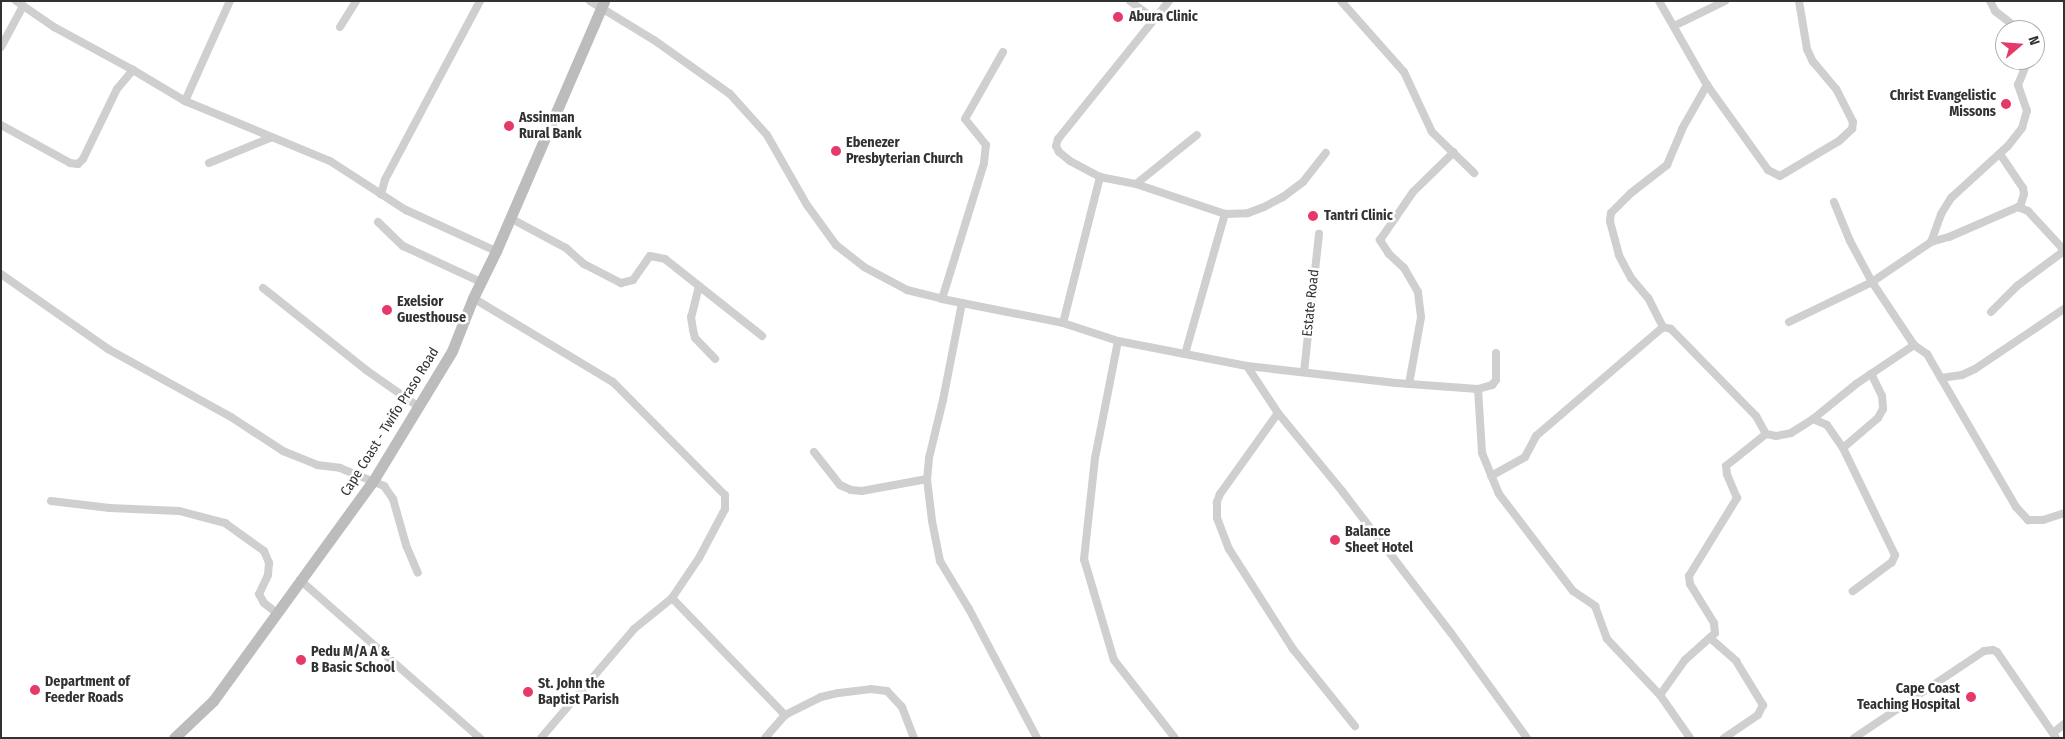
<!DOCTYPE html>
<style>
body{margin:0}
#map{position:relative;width:2065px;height:739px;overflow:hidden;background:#fff;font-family:"Fira Sans Condensed",sans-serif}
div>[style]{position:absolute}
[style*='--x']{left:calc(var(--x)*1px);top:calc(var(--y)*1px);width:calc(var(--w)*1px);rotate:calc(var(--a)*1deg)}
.street>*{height:8px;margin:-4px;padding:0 4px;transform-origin:4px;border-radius:4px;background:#cfcfcf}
.secondary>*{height:11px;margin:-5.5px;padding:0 5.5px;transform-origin:5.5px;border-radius:5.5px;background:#bcbcbc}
.dots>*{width:14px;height:14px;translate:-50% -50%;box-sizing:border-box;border:2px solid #fff;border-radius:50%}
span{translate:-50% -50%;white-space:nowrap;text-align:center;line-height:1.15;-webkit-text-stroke:5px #fff;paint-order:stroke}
.poi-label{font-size:14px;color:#323232;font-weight:700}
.left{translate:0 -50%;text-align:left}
.right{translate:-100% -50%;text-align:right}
.street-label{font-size:14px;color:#323232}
.frame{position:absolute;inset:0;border:2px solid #323232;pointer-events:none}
.north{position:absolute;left:1995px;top:20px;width:50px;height:50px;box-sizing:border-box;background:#fff;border:1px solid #adadad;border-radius:50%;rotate:72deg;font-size:14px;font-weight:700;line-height:20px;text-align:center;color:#323232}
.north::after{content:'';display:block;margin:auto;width:18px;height:22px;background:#e5396a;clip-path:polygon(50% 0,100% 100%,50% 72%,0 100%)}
</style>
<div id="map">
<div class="street">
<i style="--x:16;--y:1;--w:46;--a:34.4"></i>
<i style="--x:54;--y:27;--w:90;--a:28.6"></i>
<i style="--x:133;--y:70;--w:61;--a:30.8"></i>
<i style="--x:185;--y:101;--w:157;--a:22.5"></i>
<i style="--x:330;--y:161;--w:61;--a:32.9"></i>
<i style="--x:480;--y:1;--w:203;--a:118"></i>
<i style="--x:385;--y:180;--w:15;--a:106"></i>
<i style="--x:381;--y:194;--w:30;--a:33"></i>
<i style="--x:406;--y:210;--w:99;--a:24.5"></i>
<i style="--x:590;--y:1;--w:75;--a:31.4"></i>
<i style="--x:654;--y:40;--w:93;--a:35.4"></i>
<i style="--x:730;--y:94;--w:55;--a:47.9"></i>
<i style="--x:767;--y:135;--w:81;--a:60.3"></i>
<i style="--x:807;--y:205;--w:49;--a:54.1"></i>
<i style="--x:836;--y:245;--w:36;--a:38"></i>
<i style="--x:864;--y:267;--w:49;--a:28.1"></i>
<i style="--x:907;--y:290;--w:36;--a:14"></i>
<i style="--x:942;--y:299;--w:123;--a:11.2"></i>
<i style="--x:1063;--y:323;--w:58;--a:18.1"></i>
<i style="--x:1118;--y:341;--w:68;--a:11"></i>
<i style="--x:1185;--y:354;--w:63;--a:11"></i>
<i style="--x:1247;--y:366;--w:150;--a:6.5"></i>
<i style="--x:1396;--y:383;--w:82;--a:4.2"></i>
<i style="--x:1478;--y:389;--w:15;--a:-16"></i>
<i style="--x:1492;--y:385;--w:6;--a:-51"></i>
<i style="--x:1496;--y:380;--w:27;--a:-90"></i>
<i style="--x:1130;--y:1;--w:31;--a:37"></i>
<i style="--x:1169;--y:1;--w:177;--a:128.8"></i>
<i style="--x:1058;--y:139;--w:7;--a:106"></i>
<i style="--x:1056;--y:146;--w:7;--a:63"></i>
<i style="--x:1059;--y:152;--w:14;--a:39"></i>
<i style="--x:1070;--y:161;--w:34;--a:28"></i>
<i style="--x:1100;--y:177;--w:37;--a:11"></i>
<i style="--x:1136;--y:184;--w:94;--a:18.6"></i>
<i style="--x:1225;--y:214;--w:23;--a:-2"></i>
<i style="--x:1248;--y:213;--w:17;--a:-21"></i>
<i style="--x:1264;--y:207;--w:21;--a:-28"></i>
<i style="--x:1283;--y:197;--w:25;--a:-37"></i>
<i style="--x:1303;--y:182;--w:37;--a:-52"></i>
<i style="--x:1341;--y:1;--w:95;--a:48.4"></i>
<i style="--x:1404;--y:72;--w:66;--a:65"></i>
<i style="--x:1432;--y:132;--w:59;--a:44.3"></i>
<i style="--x:1659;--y:1;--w:97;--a:60.3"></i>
<i style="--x:1707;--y:85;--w:105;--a:54.3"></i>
<i style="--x:1768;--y:170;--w:13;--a:27"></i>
<i style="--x:1780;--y:176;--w:69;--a:-30.7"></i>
<i style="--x:1839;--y:141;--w:18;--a:-43"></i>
<i style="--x:1852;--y:129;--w:7;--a:-82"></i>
<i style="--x:1853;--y:122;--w:37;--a:-117"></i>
<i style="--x:1836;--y:89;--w:35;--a:-130"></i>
<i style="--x:1813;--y:62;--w:14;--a:-115"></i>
<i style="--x:1807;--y:49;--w:49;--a:-99.5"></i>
<i style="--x:1990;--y:1;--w:11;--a:63"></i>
<i style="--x:1995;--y:11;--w:31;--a:38"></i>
<i style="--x:1674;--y:26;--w:57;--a:-26.1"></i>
<i style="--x:340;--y:27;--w:31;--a:-58"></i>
<i style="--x:1;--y:47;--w:47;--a:-61.8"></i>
<i style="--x:185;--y:101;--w:110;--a:-65.8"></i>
<i style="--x:1;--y:125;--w:79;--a:28.8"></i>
<i style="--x:70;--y:163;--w:8;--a:7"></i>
<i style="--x:78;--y:164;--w:7;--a:-45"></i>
<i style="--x:83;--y:159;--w:78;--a:-64.1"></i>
<i style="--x:117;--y:89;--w:25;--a:-50"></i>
<i style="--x:2000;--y:154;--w:41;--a:55.9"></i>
<i style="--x:2023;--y:188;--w:6;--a:81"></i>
<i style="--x:2024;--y:194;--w:14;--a:107"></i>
<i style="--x:209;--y:163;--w:66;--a:-22.3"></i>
<i style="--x:1136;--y:184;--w:78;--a:-38.8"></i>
<i style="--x:1834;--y:202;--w:42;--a:67.7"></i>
<i style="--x:1850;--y:241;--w:47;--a:61.8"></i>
<i style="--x:1872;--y:282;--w:76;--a:56.3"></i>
<i style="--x:1914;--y:345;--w:16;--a:35"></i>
<i style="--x:1927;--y:354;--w:177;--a:59.8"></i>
<i style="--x:2016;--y:507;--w:18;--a:47"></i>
<i style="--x:2028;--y:520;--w:15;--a:0"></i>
<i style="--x:2043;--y:520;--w:22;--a:-18"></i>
<i style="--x:510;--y:218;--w:64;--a:28.2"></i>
<i style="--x:566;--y:248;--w:24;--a:42"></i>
<i style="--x:584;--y:264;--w:42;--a:27.2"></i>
<i style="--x:621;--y:283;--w:12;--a:-14"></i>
<i style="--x:633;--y:280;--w:29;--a:-55"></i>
<i style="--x:650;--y:256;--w:15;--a:11"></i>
<i style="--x:665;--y:259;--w:124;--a:38.4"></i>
<i style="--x:378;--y:222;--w:35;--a:44"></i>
<i style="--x:403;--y:246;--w:86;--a:24.8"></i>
<i style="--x:1931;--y:242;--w:30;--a:-70"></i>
<i style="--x:1941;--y:214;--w:19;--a:-58"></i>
<i style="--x:1951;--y:198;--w:77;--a:-42.4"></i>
<i style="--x:2008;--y:146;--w:23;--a:-52"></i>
<i style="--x:2022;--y:128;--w:18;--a:-74"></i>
<i style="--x:2027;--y:111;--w:28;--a:-109"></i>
<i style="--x:2018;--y:85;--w:27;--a:-68"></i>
<i style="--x:1;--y:274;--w:131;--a:35"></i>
<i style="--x:108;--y:349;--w:141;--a:28.9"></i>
<i style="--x:231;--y:417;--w:62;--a:33.2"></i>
<i style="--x:283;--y:451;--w:37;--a:22"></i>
<i style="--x:317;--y:465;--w:23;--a:7"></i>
<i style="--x:340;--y:468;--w:48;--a:22.2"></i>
<i style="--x:384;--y:486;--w:16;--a:55"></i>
<i style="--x:393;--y:499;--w:48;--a:74.2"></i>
<i style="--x:406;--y:545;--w:30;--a:67"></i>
<i style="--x:699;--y:286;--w:32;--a:104"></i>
<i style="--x:691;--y:317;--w:13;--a:81"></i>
<i style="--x:693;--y:330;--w:8;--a:76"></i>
<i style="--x:695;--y:338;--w:29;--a:46"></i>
<i style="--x:263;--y:288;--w:132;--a:38.5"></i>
<i style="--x:366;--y:370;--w:65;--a:34.9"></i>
<i style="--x:473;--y:298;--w:163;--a:31"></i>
<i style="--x:613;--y:382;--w:159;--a:45.3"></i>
<i style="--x:725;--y:495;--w:14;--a:90"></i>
<i style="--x:725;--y:509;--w:55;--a:118"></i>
<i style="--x:699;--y:558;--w:48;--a:124"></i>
<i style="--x:942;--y:299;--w:142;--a:-72.8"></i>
<i style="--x:984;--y:163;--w:18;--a:-84"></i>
<i style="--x:986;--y:145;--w:33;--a:-129"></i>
<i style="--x:965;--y:119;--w:77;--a:-60.4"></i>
<i style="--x:962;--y:303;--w:99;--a:101.1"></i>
<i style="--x:943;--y:400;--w:60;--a:103.6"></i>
<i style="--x:929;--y:458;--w:21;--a:95"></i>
<i style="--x:927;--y:479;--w:42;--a:83.2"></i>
<i style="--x:932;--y:521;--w:41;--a:78.7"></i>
<i style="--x:940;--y:561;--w:56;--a:58.9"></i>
<i style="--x:969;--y:609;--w:146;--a:62.2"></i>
<i style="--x:1991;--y:312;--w:37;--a:-45"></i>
<i style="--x:2017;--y:286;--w:59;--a:-36.7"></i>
<i style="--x:1789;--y:322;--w:92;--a:-25.7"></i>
<i style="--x:1872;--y:282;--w:71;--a:-34.1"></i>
<i style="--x:1931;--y:242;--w:19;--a:-16"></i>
<i style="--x:1949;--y:237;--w:75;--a:-23.5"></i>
<i style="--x:2018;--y:207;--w:11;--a:22"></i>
<i style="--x:2028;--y:211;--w:53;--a:47.3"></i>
<i style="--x:1063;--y:323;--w:151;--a:-75.8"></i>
<i style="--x:1663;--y:327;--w:33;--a:-117"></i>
<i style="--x:1648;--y:298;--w:26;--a:-130"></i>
<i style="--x:1631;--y:278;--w:26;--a:-118"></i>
<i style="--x:1619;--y:255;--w:35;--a:-105"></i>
<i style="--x:1610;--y:221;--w:8;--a:-83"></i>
<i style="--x:1611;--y:213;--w:28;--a:-45"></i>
<i style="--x:1631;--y:193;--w:46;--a:-37.9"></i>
<i style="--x:1667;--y:165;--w:39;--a:-67"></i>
<i style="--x:1682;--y:129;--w:51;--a:-60.4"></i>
<i style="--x:1118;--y:341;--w:119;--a:101.1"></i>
<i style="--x:1095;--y:458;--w:102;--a:96.2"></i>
<i style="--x:1084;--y:559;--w:105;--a:73.5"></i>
<i style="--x:1114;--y:660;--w:99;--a:52"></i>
<i style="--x:1185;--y:354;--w:146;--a:-74.1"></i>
<i style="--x:1247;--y:366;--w:56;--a:56.6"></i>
<i style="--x:1278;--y:413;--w:101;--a:50.6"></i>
<i style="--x:1342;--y:491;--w:179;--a:52.5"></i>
<i style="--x:1451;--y:633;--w:130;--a:54.1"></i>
<i style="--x:1304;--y:372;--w:139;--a:-83.8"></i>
<i style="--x:1941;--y:378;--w:21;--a:-8"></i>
<i style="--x:1962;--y:375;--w:14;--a:-25"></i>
<i style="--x:1975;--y:369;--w:107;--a:-34"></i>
<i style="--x:1409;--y:384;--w:68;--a:-79.8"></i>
<i style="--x:1421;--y:317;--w:25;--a:-97"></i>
<i style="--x:1418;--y:292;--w:28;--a:-120"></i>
<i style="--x:1404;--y:268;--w:21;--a:-137"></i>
<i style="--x:1389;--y:254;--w:17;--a:-123"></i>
<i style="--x:1380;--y:240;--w:58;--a:-55.5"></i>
<i style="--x:1413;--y:192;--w:57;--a:-44.3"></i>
<i style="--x:1478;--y:389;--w:64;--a:86.4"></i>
<i style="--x:1482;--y:453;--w:44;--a:67.5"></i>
<i style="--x:1499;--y:494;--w:122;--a:52.7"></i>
<i style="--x:1573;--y:591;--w:27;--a:34"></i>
<i style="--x:1595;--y:606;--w:35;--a:70"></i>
<i style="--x:1607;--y:639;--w:77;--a:46.6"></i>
<i style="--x:1660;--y:695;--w:43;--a:-54.5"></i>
<i style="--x:1685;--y:660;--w:40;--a:-42"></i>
<i style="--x:1715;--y:633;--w:10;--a:-96"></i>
<i style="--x:1714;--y:623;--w:46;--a:-121.6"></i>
<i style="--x:1690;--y:584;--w:8;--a:-97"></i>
<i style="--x:1689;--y:576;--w:92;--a:-58.4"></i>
<i style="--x:1737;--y:498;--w:26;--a:-113"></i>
<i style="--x:1727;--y:474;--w:8;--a:-97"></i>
<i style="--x:1726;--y:466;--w:51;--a:-38.7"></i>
<i style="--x:1278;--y:413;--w:100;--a:125.6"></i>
<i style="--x:1220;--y:494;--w:9;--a:111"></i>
<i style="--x:1217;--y:502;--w:16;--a:90"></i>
<i style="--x:1217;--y:518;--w:33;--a:69"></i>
<i style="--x:1229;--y:549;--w:119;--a:57.4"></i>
<i style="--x:1293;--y:649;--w:99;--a:51.2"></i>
<i style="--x:1813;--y:419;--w:15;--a:23"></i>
<i style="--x:1827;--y:425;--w:28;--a:55"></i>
<i style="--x:1843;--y:448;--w:119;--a:64.1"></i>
<i style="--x:1895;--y:555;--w:8;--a:113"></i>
<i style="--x:1892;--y:562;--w:49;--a:143.4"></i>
<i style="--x:1843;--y:448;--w:46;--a:-40.6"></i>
<i style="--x:1878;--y:418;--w:10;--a:-61"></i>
<i style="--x:1883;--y:409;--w:13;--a:-94"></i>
<i style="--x:1882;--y:396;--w:25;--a:-116"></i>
<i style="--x:814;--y:452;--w:42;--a:51.8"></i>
<i style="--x:840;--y:485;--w:12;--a:24"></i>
<i style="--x:851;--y:490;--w:11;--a:5"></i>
<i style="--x:862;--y:491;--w:66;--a:-10.5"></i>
<i style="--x:1491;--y:476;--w:39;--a:-29"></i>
<i style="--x:1525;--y:457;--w:24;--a:-62"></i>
<i style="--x:1536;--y:436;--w:167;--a:-40.6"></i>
<i style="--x:1663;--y:327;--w:8;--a:14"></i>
<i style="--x:1671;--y:329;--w:122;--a:45.7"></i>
<i style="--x:1756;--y:416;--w:21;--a:61"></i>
<i style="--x:1766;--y:434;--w:10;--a:11"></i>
<i style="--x:1776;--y:436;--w:15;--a:-11"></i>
<i style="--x:1791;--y:433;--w:26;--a:-32"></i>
<i style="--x:1813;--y:419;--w:55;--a:-39.1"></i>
<i style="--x:1856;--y:384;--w:70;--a:-33.9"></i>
<i style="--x:51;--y:501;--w:59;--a:6.8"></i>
<i style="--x:110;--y:508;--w:69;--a:2.5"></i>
<i style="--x:179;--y:511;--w:48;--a:14.6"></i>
<i style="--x:225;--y:523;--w:48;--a:35.7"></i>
<i style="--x:264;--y:551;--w:13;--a:67"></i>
<i style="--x:269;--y:563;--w:12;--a:95"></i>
<i style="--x:268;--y:575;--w:21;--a:115"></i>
<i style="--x:259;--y:594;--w:10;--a:61"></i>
<i style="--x:264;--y:603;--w:16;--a:38"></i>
<i style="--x:300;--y:580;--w:240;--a:41.3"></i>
<i style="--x:1710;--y:638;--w:35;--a:41"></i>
<i style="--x:1736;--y:661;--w:52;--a:58.5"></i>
<i style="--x:1763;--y:705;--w:11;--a:117"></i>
<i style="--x:1758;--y:715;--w:41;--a:145.9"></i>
<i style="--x:1660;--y:695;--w:52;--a:55.1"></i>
<i style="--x:2053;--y:733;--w:14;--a:-39"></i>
<i style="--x:541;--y:738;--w:143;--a:-49.5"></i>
<i style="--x:634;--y:629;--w:49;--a:-39.2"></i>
<i style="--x:672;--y:598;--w:163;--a:46"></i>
<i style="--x:765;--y:738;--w:30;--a:-49"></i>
<i style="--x:785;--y:715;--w:40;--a:-26.6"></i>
<i style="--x:821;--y:697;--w:18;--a:-13"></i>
<i style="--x:839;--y:693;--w:32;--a:-7"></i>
<i style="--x:871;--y:689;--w:16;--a:7"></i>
<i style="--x:887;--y:691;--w:22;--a:47"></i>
<i style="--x:902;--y:707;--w:33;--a:69"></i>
<i style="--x:1854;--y:738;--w:156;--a:-33.8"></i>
<i style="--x:1984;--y:651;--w:9;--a:-6"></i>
<i style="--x:1993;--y:650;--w:4;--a:27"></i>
<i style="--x:1997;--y:652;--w:104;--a:55.5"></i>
</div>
<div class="secondary">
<i style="--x:174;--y:738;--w:54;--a:-43.5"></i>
<i style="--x:213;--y:701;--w:272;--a:-54"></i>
<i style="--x:373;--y:481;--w:152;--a:-58.7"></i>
<i style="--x:452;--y:351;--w:57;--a:-68.4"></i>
<i style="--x:473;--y:298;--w:52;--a:-63.9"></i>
<i style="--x:496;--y:251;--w:272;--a:-66.6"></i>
</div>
<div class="dots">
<i style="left:1118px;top:17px;background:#e5396a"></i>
<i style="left:2006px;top:104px;background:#e5396a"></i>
<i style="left:509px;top:126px;background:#e5396a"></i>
<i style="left:836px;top:151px;background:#e5396a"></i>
<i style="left:1313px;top:216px;background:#e5396a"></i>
<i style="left:387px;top:310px;background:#e5396a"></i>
<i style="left:1335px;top:540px;background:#e5396a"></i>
<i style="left:301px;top:660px;background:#e5396a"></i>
<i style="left:35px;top:690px;background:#e5396a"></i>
<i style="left:528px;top:692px;background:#e5396a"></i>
<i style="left:1971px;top:697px;background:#e5396a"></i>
</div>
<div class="poi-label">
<span class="left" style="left:1129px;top:17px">Abura Clinic</span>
<span class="right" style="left:1996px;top:104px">Christ Evangelistic<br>Missons</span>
<span class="left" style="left:519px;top:126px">Assinman<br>Rural Bank</span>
<span class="left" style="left:846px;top:151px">Ebenezer<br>Presbyterian Church</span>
<span class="left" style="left:1324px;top:216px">Tantri Clinic</span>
<span class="left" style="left:397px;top:310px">Exelsior<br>Guesthouse</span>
<span class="left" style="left:1345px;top:540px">Balance<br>Sheet Hotel</span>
<span class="left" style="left:311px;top:660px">Pedu M/A A &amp;<br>B Basic School</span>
<span class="left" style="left:45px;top:690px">Department of<br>Feeder Roads</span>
<span class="left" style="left:538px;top:692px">St. John the<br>Baptist Parish</span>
<span class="right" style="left:1960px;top:697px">Cape Coast<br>Teaching Hospital</span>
</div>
<div class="street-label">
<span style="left:1311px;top:303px;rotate:-84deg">Estate Road</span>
<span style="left:390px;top:422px;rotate:-58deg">Cape Coast - Twifo Praso Road</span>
</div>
<div class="frame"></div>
<div class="north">N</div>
</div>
